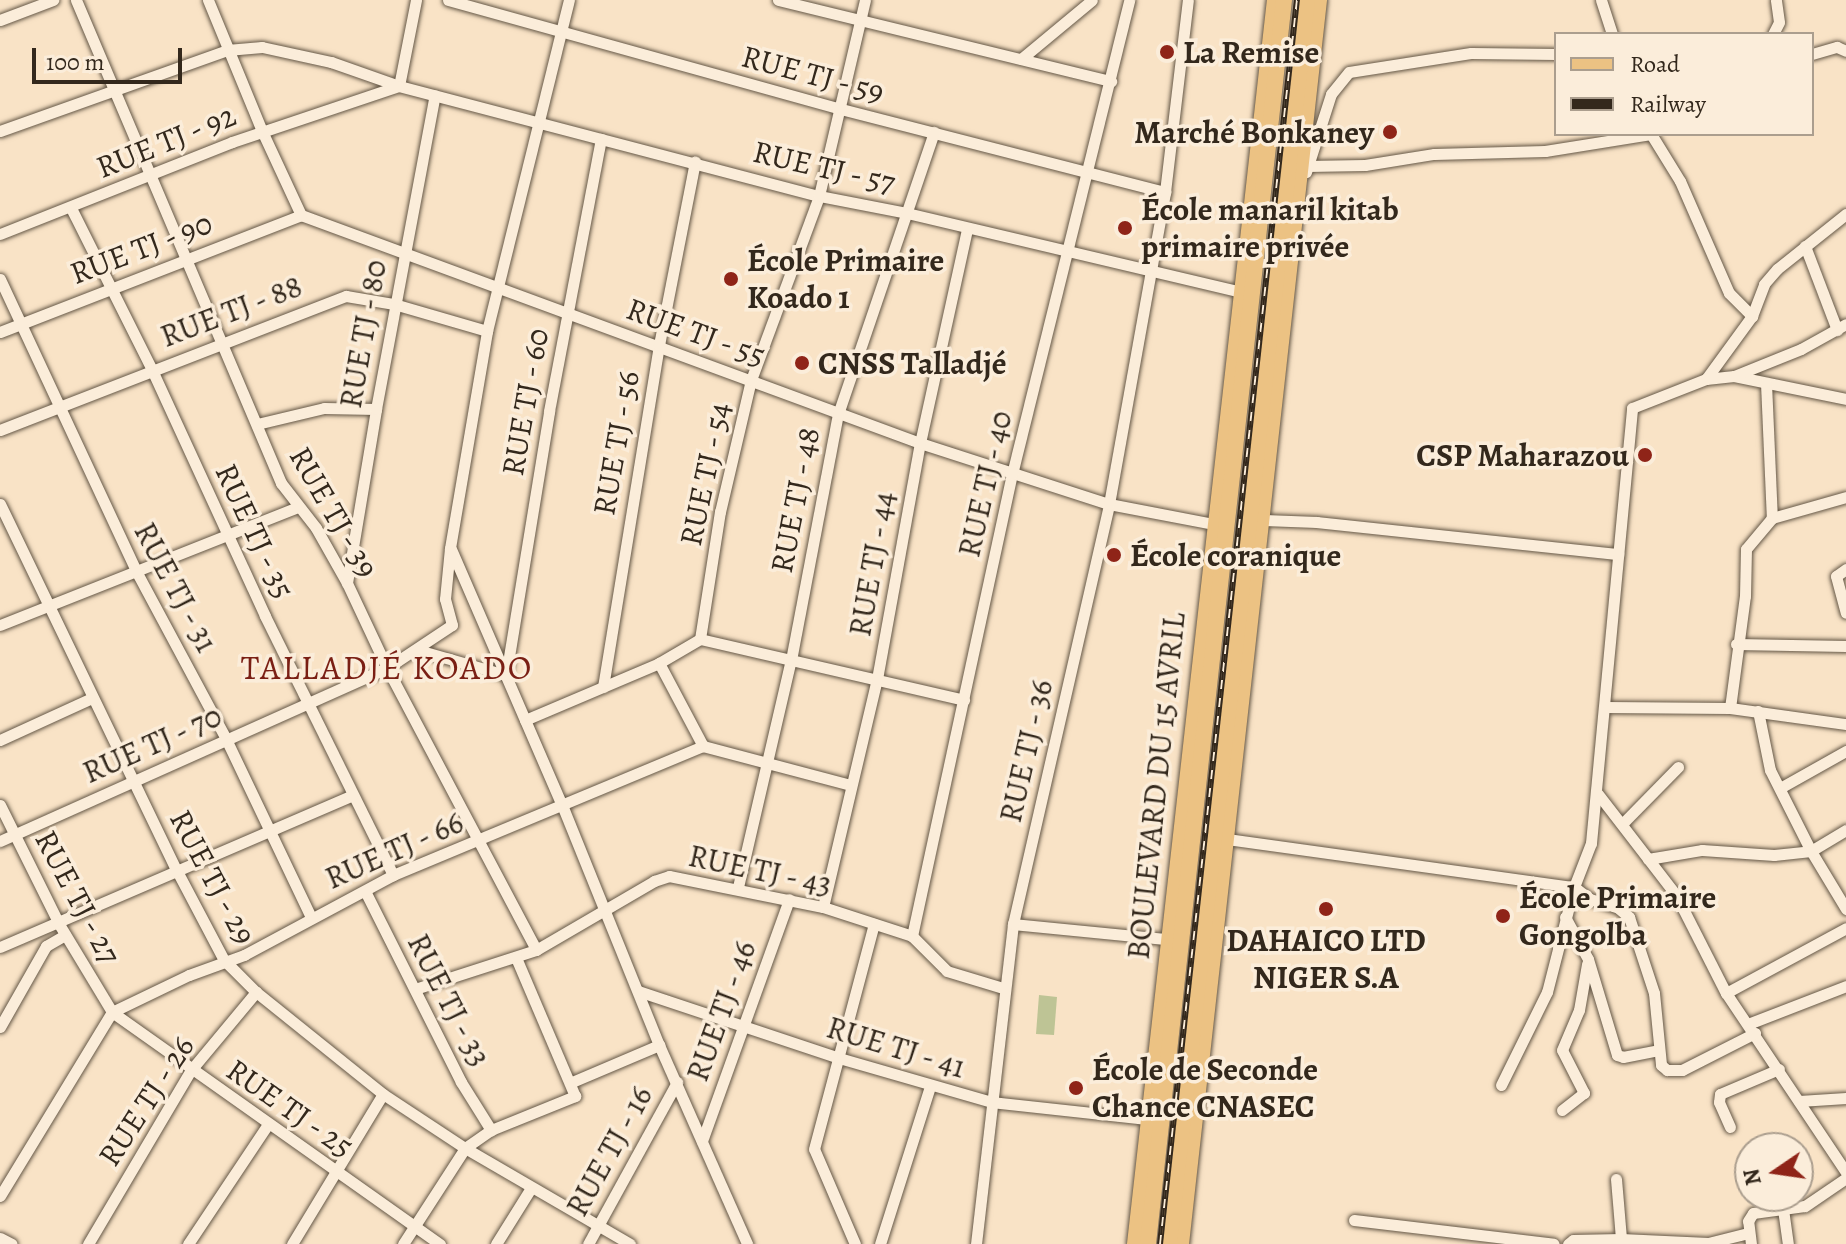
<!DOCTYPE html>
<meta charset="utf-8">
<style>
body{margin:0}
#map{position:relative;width:1846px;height:1244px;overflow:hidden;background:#f9e3c6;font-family:Alegreya,serif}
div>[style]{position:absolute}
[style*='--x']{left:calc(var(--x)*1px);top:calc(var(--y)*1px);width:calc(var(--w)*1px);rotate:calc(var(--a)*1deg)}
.green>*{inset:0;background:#bec495}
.roads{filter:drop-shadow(0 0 2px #645746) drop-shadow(0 0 2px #645746)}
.minor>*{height:11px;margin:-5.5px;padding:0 5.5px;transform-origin:5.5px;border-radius:5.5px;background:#fbedda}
.major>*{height:14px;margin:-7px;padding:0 7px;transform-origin:7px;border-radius:7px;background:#ecc283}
.highway>*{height:16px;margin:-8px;padding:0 8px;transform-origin:8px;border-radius:8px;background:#ecc283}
.rail>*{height:6px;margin-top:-3px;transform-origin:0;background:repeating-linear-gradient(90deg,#fbedda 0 9px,#33281c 0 18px);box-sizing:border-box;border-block:2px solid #33281c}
.dots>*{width:22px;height:22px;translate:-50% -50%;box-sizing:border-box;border:4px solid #fbedda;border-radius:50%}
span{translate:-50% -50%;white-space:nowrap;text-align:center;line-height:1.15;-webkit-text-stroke:7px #fbedda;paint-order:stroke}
.poi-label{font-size:32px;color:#33281c;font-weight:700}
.left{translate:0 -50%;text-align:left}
.right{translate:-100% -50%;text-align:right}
.street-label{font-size:32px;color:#33281c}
.neighbourhood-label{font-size:34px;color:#7a1f14;letter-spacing:2px}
.legend{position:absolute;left:1554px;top:32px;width:260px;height:104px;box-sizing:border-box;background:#fbedda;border:2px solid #ab9e8e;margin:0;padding:10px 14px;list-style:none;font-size:24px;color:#33281c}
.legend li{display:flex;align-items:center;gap:16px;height:40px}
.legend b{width:40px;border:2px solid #ab9e8e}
.north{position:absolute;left:1734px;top:1132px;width:80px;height:80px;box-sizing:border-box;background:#fbedda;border:2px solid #ab9e8e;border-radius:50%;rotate:257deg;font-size:22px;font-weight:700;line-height:32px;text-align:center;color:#33281c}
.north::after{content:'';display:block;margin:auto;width:28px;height:36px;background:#8f2418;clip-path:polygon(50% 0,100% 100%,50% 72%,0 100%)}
.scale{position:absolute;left:32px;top:48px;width:150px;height:36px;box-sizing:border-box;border:4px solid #33281c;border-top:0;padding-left:10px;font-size:24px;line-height:28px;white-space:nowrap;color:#33281c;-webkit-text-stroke:6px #fbedda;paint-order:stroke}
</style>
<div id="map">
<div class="green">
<i style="clip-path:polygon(1039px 995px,1057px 997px,1054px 1035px,1036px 1034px)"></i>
</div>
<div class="roads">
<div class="minor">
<i style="--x:76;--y:0;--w:525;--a:67"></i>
<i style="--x:281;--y:483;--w:57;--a:52.1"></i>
<i style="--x:316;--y:528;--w:63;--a:60.6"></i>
<i style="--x:347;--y:583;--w:94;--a:64.8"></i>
<i style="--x:387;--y:668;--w:319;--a:62.1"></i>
<i style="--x:208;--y:0;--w:142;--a:67.6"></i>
<i style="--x:262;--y:131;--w:93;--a:65.1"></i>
<i style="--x:448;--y:0;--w:404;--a:15.5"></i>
<i style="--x:837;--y:108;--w:339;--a:14.4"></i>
<i style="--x:778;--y:0;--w:343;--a:13.7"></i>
<i style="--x:1601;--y:0;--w:36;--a:72"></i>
<i style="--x:0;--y:20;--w:57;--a:-20.7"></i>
<i style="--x:1773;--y:34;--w:13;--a:-63"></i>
<i style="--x:1779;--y:22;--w:22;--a:-98"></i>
<i style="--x:1812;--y:54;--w:26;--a:-16"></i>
<i style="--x:1837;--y:47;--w:10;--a:24"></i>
<i style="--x:1021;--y:59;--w:92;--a:-39.7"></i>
<i style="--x:399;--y:86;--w:88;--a:-78.8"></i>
<i style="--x:0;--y:131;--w:241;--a:-19.6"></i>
<i style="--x:227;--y:50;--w:35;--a:-5"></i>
<i style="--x:262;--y:47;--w:71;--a:12.3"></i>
<i style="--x:331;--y:62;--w:72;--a:19.4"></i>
<i style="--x:399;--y:86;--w:434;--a:14.7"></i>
<i style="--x:819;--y:196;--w:90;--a:10.9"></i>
<i style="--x:907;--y:213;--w:342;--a:13.3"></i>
<i style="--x:1651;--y:134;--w:55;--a:58.3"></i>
<i style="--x:1680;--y:181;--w:122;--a:66.4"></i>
<i style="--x:1729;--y:293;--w:33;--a:45"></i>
<i style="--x:1307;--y:166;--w:58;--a:-1"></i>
<i style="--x:1365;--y:165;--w:70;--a:-9.1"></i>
<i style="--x:1434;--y:154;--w:111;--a:-1.5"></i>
<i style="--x:1545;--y:151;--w:107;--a:-9.1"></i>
<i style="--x:1306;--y:172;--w:82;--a:-72.2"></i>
<i style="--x:1331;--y:94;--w:28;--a:-51"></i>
<i style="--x:1349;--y:72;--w:123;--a:-8.9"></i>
<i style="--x:1471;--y:53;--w:85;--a:0.7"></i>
<i style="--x:71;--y:208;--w:181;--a:63.4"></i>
<i style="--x:152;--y:370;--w:271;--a:65.3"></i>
<i style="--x:265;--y:616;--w:289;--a:63.7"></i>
<i style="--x:301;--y:215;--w:660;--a:20.22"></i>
<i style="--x:920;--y:443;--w:199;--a:17.9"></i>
<i style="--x:1109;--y:504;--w:107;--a:10.8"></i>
<i style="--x:0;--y:234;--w:250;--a:-21.6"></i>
<i style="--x:232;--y:142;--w:175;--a:-18.6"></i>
<i style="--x:1805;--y:246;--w:90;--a:69.1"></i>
<i style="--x:0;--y:279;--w:320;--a:65"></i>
<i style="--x:135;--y:569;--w:193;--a:61.8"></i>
<i style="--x:226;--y:739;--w:197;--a:64.5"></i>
<i style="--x:0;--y:332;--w:323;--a:-21.2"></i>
<i style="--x:1734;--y:376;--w:114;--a:11.6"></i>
<i style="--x:1706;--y:379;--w:78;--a:-53.9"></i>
<i style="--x:1752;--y:316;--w:34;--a:-69"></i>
<i style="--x:1764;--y:284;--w:20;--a:-49"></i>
<i style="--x:1777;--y:269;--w:88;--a:-38.6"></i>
<i style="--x:1766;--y:383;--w:135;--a:87.5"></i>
<i style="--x:257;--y:424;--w:69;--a:-13.4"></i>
<i style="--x:324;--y:408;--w:52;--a:1.1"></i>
<i style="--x:0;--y:430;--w:371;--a:-21.2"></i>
<i style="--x:346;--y:296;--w:49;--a:9.5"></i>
<i style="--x:394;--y:304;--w:97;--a:16.2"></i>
<i style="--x:0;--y:504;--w:407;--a:64.3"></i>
<i style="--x:177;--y:871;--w:101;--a:62.2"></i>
<i style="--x:224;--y:960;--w:45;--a:45"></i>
<i style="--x:256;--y:992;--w:163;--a:38.8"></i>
<i style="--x:383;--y:1094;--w:98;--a:33.4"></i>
<i style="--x:465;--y:1148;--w:191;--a:30.2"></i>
<i style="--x:1264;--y:520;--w:53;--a:2.2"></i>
<i style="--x:1317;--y:522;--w:303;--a:6.1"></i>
<i style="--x:451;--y:549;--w:279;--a:66.6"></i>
<i style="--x:562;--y:805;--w:259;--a:68"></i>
<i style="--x:659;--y:1045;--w:218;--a:66.1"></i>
<i style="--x:1846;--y:569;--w:12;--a:145"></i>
<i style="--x:1836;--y:576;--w:38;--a:75"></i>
<i style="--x:347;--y:583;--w:176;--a:-80.5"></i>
<i style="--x:376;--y:409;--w:319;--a:-79.4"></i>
<i style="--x:0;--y:625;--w:318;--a:-21.6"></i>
<i style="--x:700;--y:639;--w:129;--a:-81.1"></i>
<i style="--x:720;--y:512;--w:136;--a:-76.8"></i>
<i style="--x:751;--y:380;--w:196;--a:-69.7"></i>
<i style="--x:819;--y:196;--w:201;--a:-76.8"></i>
<i style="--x:1736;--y:644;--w:110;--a:1"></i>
<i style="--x:418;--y:650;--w:91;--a:15.9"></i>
<i style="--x:506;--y:675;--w:267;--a:-80.7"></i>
<i style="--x:549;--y:411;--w:277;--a:-79.2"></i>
<i style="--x:659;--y:663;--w:94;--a:62.1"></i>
<i style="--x:703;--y:746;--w:153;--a:14.8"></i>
<i style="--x:603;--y:687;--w:347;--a:-80.7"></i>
<i style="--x:659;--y:345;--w:187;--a:-78.9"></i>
<i style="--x:1605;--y:707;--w:125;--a:0.5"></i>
<i style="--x:1730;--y:708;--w:117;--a:7.9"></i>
<i style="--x:1730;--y:708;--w:113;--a:-82.4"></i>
<i style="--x:1745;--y:596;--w:47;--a:-88.8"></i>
<i style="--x:1746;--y:549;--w:40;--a:-50"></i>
<i style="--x:1772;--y:518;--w:77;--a:-15.8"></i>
<i style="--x:1758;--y:711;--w:60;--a:78.5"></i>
<i style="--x:1770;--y:770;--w:91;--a:63.2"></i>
<i style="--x:1811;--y:851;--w:68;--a:58.9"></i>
<i style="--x:525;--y:720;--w:146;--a:-23"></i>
<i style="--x:659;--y:663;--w:48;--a:-30.3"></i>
<i style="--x:700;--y:639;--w:271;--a:13"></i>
<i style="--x:0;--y:740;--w:101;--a:-24.5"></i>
<i style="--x:1780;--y:788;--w:76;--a:-29.3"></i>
<i style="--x:1598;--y:794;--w:128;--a:52.3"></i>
<i style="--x:1676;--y:895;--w:110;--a:63"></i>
<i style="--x:1726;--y:993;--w:216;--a:56.2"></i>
<i style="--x:0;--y:805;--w:133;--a:63.6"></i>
<i style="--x:59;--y:924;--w:103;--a:58.9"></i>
<i style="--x:112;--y:1012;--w:402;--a:35.3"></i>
<i style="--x:1622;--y:824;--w:80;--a:-45.5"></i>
<i style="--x:1227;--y:839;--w:350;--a:7.9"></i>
<i style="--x:1574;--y:887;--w:20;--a:37"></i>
<i style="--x:1590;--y:899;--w:28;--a:17"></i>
<i style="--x:1617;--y:907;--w:16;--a:40"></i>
<i style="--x:1629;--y:917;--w:80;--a:71.8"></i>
<i style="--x:1654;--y:993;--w:72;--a:84.4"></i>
<i style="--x:1661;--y:1065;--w:8;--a:40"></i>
<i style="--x:1667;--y:1070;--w:15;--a:0"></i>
<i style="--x:1682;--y:1070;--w:82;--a:-26.9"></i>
<i style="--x:0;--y:841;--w:424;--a:-24.1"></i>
<i style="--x:387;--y:668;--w:78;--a:-33.5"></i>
<i style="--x:452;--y:625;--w:27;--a:-105"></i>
<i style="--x:445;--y:599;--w:51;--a:-84.4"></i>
<i style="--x:450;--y:548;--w:220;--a:-80.3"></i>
<i style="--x:487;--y:331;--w:341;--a:-76.1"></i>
<i style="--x:1648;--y:859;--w:55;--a:-9.5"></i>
<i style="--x:1702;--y:850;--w:72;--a:4"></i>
<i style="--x:1774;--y:855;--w:37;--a:-6"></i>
<i style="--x:1811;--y:851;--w:41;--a:-31"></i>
<i style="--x:738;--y:887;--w:233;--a:-76.9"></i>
<i style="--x:791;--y:660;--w:250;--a:-79.2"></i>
<i style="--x:838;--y:414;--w:298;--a:-71.2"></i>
<i style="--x:365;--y:891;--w:214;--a:63.3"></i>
<i style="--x:461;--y:1082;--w:57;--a:58"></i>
<i style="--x:823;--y:907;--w:234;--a:-76.7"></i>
<i style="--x:877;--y:679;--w:240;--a:-79.7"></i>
<i style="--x:920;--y:443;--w:219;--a:-77.6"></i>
<i style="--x:1565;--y:917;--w:48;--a:61.3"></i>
<i style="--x:1588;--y:959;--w:100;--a:73.2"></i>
<i style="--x:1617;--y:1055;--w:6;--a:18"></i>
<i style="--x:1623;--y:1057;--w:36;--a:-11"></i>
<i style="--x:1013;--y:924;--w:155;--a:5.6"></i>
<i style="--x:912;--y:936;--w:473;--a:-77.8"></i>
<i style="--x:1012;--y:474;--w:488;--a:-76.1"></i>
<i style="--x:0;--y:947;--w:384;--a:-23.3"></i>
<i style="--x:415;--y:989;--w:127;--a:-17.9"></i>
<i style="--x:536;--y:950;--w:137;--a:-30.3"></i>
<i style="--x:654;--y:881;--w:16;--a:-18"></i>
<i style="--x:669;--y:876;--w:157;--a:11.4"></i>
<i style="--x:823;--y:907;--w:94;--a:18"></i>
<i style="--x:912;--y:936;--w:49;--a:45"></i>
<i style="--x:947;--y:971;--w:59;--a:16.9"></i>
<i style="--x:638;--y:991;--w:212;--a:18.4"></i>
<i style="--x:839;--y:1058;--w:158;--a:16.1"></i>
<i style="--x:991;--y:1102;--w:157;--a:6.2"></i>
<i style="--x:1726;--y:993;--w:136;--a:-28.4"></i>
<i style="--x:112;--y:1012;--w:85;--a:-25.7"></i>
<i style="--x:189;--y:975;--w:59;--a:-20"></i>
<i style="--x:244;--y:955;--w:169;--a:-28.2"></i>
<i style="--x:393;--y:875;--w:336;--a:-22.6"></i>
<i style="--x:1748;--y:1024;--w:105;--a:-21.2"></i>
<i style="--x:0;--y:1027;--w:93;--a:-60.4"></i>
<i style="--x:46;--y:946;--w:22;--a:-30"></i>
<i style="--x:572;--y:1082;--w:95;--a:-23"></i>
<i style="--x:1501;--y:1085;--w:104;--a:-63.7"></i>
<i style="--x:1547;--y:992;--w:108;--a:-75.6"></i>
<i style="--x:1574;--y:887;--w:47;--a:-68.9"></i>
<i style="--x:1591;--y:843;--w:437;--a:-84.6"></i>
<i style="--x:1632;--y:408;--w:79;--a:-21.4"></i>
<i style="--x:1706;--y:379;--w:28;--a:-6"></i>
<i style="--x:1734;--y:376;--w:72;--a:-21.9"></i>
<i style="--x:1801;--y:349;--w:51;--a:-29.1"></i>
<i style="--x:1799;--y:1101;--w:47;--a:-3.7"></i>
<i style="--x:1562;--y:1110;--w:28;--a:-38"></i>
<i style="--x:1584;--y:1093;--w:48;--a:-117.1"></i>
<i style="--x:1562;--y:1050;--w:43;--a:-67"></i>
<i style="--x:1579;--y:1010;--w:47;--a:-80.1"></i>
<i style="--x:1730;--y:1127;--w:27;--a:-114"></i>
<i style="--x:1719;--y:1102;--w:8;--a:-83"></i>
<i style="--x:1720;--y:1094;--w:64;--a:-23"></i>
<i style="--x:702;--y:1141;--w:257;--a:-70.2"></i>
<i style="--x:1616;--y:1179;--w:60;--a:85.2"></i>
<i style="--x:0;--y:1196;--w:215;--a:-58.7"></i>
<i style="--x:1783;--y:1209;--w:35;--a:82"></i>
<i style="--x:1354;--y:1220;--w:201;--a:6.8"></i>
<i style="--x:0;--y:1238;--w:13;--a:27"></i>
<i style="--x:88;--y:1244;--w:202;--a:-59.4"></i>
<i style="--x:191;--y:1070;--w:102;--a:-50.2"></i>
<i style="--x:188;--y:1244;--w:144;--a:-56.3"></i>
<i style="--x:292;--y:1244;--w:175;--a:-58.8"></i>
<i style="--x:403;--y:1244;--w:114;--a:-57.1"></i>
<i style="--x:465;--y:1148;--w:32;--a:-35"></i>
<i style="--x:491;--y:1130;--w:91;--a:-22"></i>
<i style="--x:575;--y:1096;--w:150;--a:-113.1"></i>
<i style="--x:496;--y:1244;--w:66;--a:-58"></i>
<i style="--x:588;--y:1244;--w:185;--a:-61.2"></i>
<i style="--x:855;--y:1244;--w:103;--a:-113.3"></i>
<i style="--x:814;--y:1149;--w:233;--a:-75.1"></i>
<i style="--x:880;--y:1244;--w:166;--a:-72.4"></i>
<i style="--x:976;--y:1244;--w:322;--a:-83.4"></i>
<i style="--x:1013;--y:924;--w:431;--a:-77.1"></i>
<i style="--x:1109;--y:504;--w:317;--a:-79.8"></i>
<i style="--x:1165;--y:192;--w:193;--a:-83.2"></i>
<i style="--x:1568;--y:1244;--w:6;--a:-39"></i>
<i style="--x:1573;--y:1240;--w:48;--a:-1.2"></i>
<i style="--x:1621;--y:1239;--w:87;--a:2.6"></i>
<i style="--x:1708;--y:1243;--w:41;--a:-14"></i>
<i style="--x:1751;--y:1244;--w:23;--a:-97"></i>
<i style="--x:1748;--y:1221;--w:9;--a:-58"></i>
<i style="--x:1753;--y:1213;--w:52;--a:-7.7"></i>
<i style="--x:1805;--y:1206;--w:50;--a:-34.3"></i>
</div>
<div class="major">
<i style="--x:1134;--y:1244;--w:1252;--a:-83.58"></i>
<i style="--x:1182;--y:1244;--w:1252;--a:-83.67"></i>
</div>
<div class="highway">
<i style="--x:1148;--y:1244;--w:1251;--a:-83.76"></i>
<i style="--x:1169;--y:1244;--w:1252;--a:-83.67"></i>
</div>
</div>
<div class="rail">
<i style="--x:1160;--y:1244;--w:1252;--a:-83.72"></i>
</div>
<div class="dots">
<i style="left:1167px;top:52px;background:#8f2418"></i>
<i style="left:1390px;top:132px;background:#8f2418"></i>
<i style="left:1125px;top:228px;background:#8f2418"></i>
<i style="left:731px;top:279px;background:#8f2418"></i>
<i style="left:802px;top:363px;background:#8f2418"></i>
<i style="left:1645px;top:455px;background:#8f2418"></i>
<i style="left:1114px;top:555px;background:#8f2418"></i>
<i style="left:1326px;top:909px;background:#8f2418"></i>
<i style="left:1503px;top:916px;background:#8f2418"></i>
<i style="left:1076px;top:1088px;background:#8f2418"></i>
</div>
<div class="poi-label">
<span class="left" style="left:1183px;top:52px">La Remise</span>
<span class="right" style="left:1374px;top:132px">Marché Bonkaney</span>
<span class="left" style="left:1141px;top:228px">École manaril kitab<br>primaire privée</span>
<span class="left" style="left:747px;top:279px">École Primaire<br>Koado 1</span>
<span class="left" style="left:818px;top:363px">CNSS Talladjé</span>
<span class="right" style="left:1629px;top:455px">CSP Maharazou</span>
<span class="left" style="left:1130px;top:555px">École coranique</span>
<span class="left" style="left:1519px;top:916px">École Primaire<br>Gongolba</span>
<span style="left:1326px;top:959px">DAHAICO LTD<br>NIGER S.A</span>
<span class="left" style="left:1092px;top:1088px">École de Seconde<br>Chance CNASEC</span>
</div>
<div class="street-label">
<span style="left:813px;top:74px;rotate:15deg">RUE TJ - 59</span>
<span style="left:166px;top:141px;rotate:-22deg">RUE TJ - 92</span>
<span style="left:824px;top:167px;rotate:13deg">RUE TJ - 57</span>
<span style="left:141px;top:248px;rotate:-21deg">RUE TJ - 90</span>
<span style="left:231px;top:311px;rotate:-21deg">RUE TJ - 88</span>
<span style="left:696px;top:332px;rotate:20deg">RUE TJ - 55</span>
<span style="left:363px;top:334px;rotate:-80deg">RUE TJ - 80</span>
<span style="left:525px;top:402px;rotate:-80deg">RUE TJ - 60</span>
<span style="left:616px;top:443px;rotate:-80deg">RUE TJ - 56</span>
<span style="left:705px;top:474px;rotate:-78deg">RUE TJ - 54</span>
<span style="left:985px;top:484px;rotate:-77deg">RUE TJ - 40</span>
<span style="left:795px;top:500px;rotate:-79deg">RUE TJ - 48</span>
<span style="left:334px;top:512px;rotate:60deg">RUE TJ - 39</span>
<span style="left:255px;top:531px;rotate:65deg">RUE TJ - 35</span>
<span style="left:872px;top:564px;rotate:-80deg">RUE TJ - 44</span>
<span style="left:176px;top:587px;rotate:62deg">RUE TJ - 31</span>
<span style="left:152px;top:744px;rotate:-24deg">RUE TJ - 70</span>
<span style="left:1026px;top:751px;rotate:-77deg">RUE TJ - 36</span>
<span style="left:1156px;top:786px;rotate:-84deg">BOULEVARD DU 15 AVRIL</span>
<span style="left:394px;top:850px;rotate:-24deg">RUE TJ - 66</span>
<span style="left:760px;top:870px;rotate:12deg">RUE TJ - 43</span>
<span style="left:213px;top:877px;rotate:62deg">RUE TJ - 29</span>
<span style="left:78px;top:897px;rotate:62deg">RUE TJ - 27</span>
<span style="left:449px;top:1000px;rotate:63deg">RUE TJ - 33</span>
<span style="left:721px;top:1011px;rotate:-70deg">RUE TJ - 46</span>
<span style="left:896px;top:1047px;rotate:17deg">RUE TJ - 41</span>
<span style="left:146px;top:1101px;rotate:-57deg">RUE TJ - 26</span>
<span style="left:290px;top:1108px;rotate:35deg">RUE TJ - 25</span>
<span style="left:609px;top:1151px;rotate:-61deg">RUE TJ - 16</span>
</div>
<div class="neighbourhood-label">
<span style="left:387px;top:668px">TALLADJÉ KOADO</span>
</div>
<ul class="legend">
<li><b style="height:10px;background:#ecc283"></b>Road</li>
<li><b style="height:10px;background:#33281c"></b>Railway</li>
</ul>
<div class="north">N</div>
<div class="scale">100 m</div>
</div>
